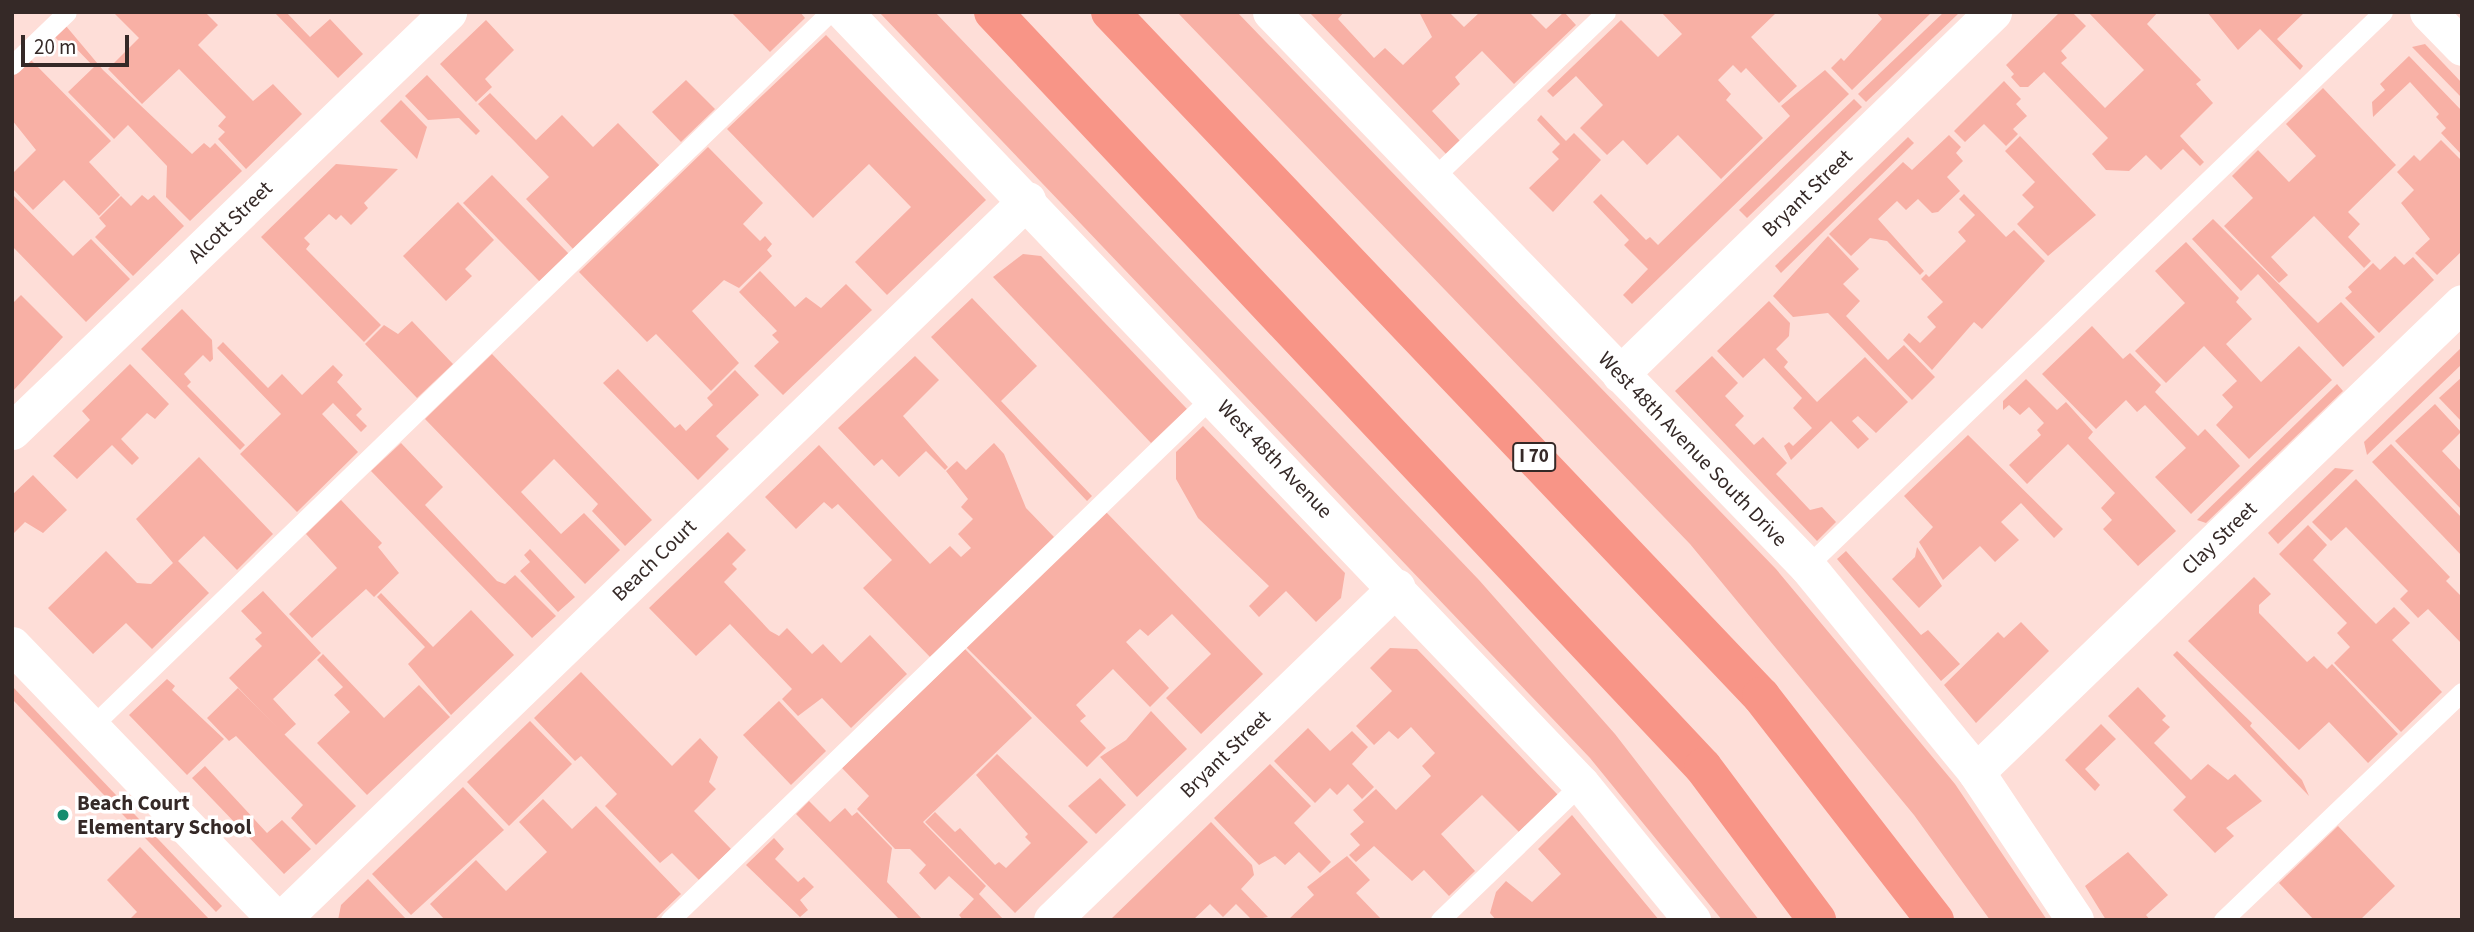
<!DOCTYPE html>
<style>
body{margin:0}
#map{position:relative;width:2474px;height:932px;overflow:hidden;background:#feded8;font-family:"Source Sans 3",sans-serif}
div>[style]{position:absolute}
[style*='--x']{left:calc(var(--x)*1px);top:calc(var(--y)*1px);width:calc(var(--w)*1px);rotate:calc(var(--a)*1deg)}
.green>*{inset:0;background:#f8b0a5}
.lane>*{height:19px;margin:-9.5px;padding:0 9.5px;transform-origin:9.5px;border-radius:9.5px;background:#fff}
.street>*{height:37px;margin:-18.5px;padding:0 18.5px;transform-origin:18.5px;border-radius:18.5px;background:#fff}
.highway>*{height:38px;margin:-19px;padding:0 19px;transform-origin:19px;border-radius:19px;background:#f89587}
.dots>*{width:19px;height:19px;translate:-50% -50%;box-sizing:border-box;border:4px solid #fff;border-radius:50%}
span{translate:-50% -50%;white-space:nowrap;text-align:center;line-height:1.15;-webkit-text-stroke:7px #fff;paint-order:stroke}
.shield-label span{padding:2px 5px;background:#fff;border:2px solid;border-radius:5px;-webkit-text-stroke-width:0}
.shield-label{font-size:19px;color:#352927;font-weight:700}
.street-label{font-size:21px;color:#352927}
.poi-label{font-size:21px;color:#352927;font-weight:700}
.left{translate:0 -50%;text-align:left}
.frame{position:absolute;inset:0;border:14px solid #352927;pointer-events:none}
.scale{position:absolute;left:21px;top:35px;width:108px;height:32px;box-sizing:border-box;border:4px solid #352927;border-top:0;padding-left:9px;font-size:21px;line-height:24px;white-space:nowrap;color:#352927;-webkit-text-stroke:5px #fff;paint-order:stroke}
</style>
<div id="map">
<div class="green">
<i style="clip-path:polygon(113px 12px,205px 12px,218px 25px,198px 45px,253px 101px,273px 84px,302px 114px,246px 169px,218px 139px,225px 132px,218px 126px,226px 117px,179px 69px,142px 104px,108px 69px,139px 38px)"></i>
<i style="clip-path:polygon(274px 12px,286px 12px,310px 37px,330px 19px,363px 54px,338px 78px)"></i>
<i style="clip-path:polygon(731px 12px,800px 12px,805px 18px,770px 52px)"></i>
<i style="clip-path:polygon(879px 12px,935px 12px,1479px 580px,1615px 734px,1759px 920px,1722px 920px,1590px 758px)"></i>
<i style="clip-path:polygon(1177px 12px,1237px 12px,1776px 569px,1955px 784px,2047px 920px,1990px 920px,1914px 815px,1690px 544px)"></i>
<i style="clip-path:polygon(1309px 12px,1344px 12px,1338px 19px,1374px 58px,1385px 48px,1403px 65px,1432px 37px,1419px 12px,1449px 12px,1464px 27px,1480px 12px,1529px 12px,1546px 29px,1564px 12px,1576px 25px,1514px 84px,1482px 51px,1455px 77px,1460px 84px,1432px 111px,1461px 142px,1447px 155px)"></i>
<i style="clip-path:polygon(1661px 12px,1776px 13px,1751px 37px,1797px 86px,1779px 103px,1746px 68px,1741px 73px,1733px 65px,1718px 80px,1731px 94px,1726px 100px,1763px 138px,1721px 179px,1678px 135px,1647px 165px,1623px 140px,1607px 155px,1580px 128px,1603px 105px,1576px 76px,1553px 97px,1547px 91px,1621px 20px,1658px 57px,1682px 34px)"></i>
<i style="clip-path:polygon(1876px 12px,1932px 12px,1852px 90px,1831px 68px,1841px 58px,1844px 61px,1882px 19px)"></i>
<i style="clip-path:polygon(1944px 12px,1959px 13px,1866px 102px,1858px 94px)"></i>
<i style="clip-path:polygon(2060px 12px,2072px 12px,2086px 26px,2061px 51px,2067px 58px,2061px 63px,2105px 108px,2144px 70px,2088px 12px,2158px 12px,2147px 24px,2201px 80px,2196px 84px,2213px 103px,2180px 136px,2204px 162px,2200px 166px,2183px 149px,2161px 170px,2146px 155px,2129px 171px,2106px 170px,2092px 154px,2108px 138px,2044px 72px,2028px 87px,2020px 87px,2011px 77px,2014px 74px,2006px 65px)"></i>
<i style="clip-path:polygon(2207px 12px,2305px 12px,2277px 39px,2303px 66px,2300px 70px,2260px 29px,2238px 50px)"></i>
<i style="clip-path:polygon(486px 20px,514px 50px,485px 79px,492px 87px,476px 102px,440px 64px)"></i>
<i style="clip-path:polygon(66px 26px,103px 70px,192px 154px,204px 143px,210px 148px,215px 143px,242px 171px,190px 221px,166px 197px,167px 166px,128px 125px,114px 139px,68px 92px,94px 67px,69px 41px,63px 46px,55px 37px)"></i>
<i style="clip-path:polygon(826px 35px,986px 200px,887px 295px,855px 262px,911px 207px,869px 164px,813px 218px,727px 129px)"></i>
<i style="clip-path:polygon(2425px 44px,2462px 83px,2462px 98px,2412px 47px)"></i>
<i style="clip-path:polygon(2409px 56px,2462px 111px,2462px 155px,2441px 133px,2446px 128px,2436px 117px,2439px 114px,2410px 82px,2373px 117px,2372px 102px,2385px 90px,2380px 84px)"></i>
<i style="clip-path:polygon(30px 59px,111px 141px,89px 162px,120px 195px,99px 216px,64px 180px,33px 210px,12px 188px,12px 174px,36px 150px,12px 120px,12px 77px)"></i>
<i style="clip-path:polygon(1825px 70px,1849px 94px,1632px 304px,1623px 295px,1648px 269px,1624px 245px,1629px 240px,1593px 202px,1601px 194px,1646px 240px,1650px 237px,1658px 245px,1790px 116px,1781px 106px)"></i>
<i style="clip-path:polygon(427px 75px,480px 131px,476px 135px,459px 118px,428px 120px,405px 96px)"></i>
<i style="clip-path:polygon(686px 80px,715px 109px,681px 142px,652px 112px)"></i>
<i style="clip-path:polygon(2004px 81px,2021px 99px,2016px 104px,2027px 116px,2013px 129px,2018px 134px,2006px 146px,1984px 124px,1965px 142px,1954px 131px)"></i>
<i style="clip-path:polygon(2323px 88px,2396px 165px,2348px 212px,2360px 224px,2348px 237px,2371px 261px,2364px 268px,2314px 216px,2271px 257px,2288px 275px,2279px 283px,2224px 226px,2253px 198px,2232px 176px,2258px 150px,2289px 182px,2316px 156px,2286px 124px)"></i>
<i style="clip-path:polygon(490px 93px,536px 140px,562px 115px,593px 147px,618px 123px,660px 166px,574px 250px,526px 199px,549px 177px,478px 104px)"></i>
<i style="clip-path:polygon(1854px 99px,1862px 107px,1747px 218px,1739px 210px)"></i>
<i style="clip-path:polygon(401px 100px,427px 127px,417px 159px,380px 121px)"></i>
<i style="clip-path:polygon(1541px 115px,1566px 141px,1574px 133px,1601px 160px,1553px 212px,1529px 188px,1559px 159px,1552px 152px,1560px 144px,1537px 120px)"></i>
<i style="clip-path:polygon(1949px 135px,1961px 147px,1956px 153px,1963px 161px,1947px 177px,1960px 191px,1938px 212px,1932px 213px,1918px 199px,1906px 210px,1897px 201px,1878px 219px,1924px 271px,1920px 275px,1887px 241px,1870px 238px,1851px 256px,1829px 234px,1903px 162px,1912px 170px)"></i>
<i style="clip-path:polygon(2020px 136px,2096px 215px,2048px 256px,2017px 224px,2034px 207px,2022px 195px,2035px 182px,2005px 151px)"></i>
<i style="clip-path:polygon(1908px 137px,1914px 143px,1781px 273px,1775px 266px)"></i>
<i style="clip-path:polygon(2441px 140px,2462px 161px,2462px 251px,2437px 275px,2415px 253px,2430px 239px,2401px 203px,2414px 190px,2397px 172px,2414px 155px,2420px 161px)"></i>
<i style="clip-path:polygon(708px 147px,763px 203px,743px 224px,760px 241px,765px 236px,772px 244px,767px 250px,772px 256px,739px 288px,724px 280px,692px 311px,739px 363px,711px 391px,656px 334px,647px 342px,579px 272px)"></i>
<i style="clip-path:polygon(336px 164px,398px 169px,364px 203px,368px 208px,351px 225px,341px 215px,336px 220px,329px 214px,304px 238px,310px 244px,306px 249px,381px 325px,364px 342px,261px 237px)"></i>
<i style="clip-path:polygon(492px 175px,569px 254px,540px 282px,463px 203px)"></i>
<i style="clip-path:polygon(12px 194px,73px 256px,91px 239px,130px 279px,86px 322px,12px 246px)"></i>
<i style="clip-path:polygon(1964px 194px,2006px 237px,2014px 230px,2045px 261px,1982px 329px,1974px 322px,1932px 370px,1903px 340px,1909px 333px,1920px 343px,1936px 327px,1927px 317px,1943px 302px,1921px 279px,1926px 274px,1929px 277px,1966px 241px,1958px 232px,1975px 215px,1959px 199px)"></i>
<i style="clip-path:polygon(142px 195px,148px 200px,154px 195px,184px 226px,133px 276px,95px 237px,106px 226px,99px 218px,121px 196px,131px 206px)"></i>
<i style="clip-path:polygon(458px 202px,494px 240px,465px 269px,472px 276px,446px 301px,403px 256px)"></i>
<i style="clip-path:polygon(2213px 219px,2318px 323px,2341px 302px,2375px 337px,2343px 367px,2258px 274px,2241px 291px,2192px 239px)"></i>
<i style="clip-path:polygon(1828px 236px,1859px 269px,1843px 284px,1860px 301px,1846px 316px,1888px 360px,1904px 345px,1935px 377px,1912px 400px,1828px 313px,1793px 317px,1773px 296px)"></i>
<i style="clip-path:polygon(2186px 242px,2239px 298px,2236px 302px,2252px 319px,2226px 344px,2261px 382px,2299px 346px,2332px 380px,2249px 459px,2216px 425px,2233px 407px,2222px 395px,2237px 381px,2204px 346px,2166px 383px,2135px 351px,2185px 303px,2155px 271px)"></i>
<i style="clip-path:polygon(1023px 254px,1041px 256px,1187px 409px,1151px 443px,993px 277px)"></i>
<i style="clip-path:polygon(2395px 256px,2404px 265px,2413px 257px,2434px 280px,2379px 333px,2345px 298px,2352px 292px,2348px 287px,2373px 263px,2380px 270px)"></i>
<i style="clip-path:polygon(760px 271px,795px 307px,806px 297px,821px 308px,846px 284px,872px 310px,783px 395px,754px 366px,779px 342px,772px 335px,777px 331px,739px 292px)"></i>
<i style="clip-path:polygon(21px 295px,63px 337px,12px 392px,12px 304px)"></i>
<i style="clip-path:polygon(972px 298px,1037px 366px,1001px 401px,1092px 496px,1087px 501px,931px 337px)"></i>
<i style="clip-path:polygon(1769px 301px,1790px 323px,1789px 336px,1776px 349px,1788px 362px,1784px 367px,1817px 402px,1865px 357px,1908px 402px,1876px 433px,1858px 416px,1852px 421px,1869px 439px,1858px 449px,1831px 421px,1791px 460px,1784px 446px,1789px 442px,1793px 446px,1812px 428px,1793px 408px,1802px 398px,1764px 358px,1743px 378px,1717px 351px)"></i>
<i style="clip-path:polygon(182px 309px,212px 340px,213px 359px,210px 362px,203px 355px,184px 374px,191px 382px,187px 386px,245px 445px,240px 450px,141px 349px)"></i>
<i style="clip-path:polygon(412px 321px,453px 364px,417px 398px,365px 344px,384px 325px,398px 334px)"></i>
<i style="clip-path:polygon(2092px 326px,2123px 359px,2130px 353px,2161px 385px,2155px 392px,2198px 436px,2205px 429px,2240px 466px,2191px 514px,2155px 477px,2186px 448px,2145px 405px,2137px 412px,2126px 400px,2096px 429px,2042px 374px)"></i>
<i style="clip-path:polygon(223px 342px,268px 388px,282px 374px,302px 395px,333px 365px,343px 375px,337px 382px,362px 409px,356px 415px,367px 426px,361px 432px,333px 403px,322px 414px,358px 452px,297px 512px,240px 454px,281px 414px,217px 348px)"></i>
<i style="clip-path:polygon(2462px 347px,2462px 364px,2367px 455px,2364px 442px)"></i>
<i style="clip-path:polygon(492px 354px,652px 520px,625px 546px,592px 511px,598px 504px,554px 459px,521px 492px,561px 534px,584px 513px,620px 550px,585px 584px,425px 419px)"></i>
<i style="clip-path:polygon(915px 356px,939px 380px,903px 416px,948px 467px,945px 470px,926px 451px,899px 477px,882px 459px,874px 466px,838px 428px)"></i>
<i style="clip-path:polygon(1712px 356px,1738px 383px,1725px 396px,1744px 416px,1735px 425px,1754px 445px,1763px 437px,1787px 463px,1776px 474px,1810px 510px,1822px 507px,1836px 522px,1817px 541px,1675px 391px)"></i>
<i style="clip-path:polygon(130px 364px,169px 404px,155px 419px,147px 413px,121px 439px,139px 458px,132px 465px,112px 445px,77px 479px,53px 456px,90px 420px,82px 411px)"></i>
<i style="clip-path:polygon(618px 369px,675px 428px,680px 424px,686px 431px,713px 405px,707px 398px,735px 370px,759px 395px,716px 436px,729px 449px,698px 480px,603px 383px)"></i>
<i style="clip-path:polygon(2462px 377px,2462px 422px,2439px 398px)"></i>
<i style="clip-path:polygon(2026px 379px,2057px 410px,2066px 402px,2093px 432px,2088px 438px,2176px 531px,2138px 566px,2103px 529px,2112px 520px,2101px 508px,2115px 493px,2068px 444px,2027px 484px,2009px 465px,2041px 435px,2037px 430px,2044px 423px,2029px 407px,2020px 415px,2009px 405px,2003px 410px,2003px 401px)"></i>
<i style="clip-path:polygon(2337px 384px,2343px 391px,2206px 523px,2197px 520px)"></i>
<i style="clip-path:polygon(2435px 404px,2461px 432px,2442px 451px,2462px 472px,2462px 510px,2395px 441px)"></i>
<i style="clip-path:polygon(1203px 426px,1345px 573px,1341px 598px,1316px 622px,1286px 591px,1259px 617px,1249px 606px,1269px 586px,1198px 518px,1176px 479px,1176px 452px)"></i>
<i style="clip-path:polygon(1968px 435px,2063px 529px,2054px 538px,2021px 503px,2001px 522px,2019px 540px,1995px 562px,1980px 546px,1943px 580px,1919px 542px,1933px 527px,1904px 496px)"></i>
<i style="clip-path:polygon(401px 443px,443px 487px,425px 505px,497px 581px,505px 584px,515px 575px,556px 616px,532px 638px,371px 471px)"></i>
<i style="clip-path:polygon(994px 443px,1004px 454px,1026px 508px,1054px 537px,930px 657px,863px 588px,892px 560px,838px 504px,832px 509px,824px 502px,796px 529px,765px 497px,819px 445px,930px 564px,950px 546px,961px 557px,971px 548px,958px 534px,973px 519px,961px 507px,968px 499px,946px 471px,957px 461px,966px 470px)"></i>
<i style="clip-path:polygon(2391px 444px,2462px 518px,2462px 556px,2372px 462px)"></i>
<i style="clip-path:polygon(199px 457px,273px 534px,237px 570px,204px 536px,178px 561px,209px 593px,152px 649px,126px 623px,93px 654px,48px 608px,106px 551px,137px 583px,151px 584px,173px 563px,136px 519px)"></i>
<i style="clip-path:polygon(2335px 468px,2354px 470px,2278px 544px,2268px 533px)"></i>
<i style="clip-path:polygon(33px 475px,67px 510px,43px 533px,25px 522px,12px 535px,12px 495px)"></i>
<i style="clip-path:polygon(2356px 479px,2450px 577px,2446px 581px,2462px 597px,2462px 644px,2428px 609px,2418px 618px,2400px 599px,2408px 591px,2346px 527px,2331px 541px,2312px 522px)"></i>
<i style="clip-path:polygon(341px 500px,382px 543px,378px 547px,399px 573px,374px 597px,366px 589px,312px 638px,289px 614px,337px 568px,306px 534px)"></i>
<i style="clip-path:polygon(1106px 512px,1263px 674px,1201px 734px,1166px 698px,1211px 654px,1172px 614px,1148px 636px,1140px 629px,1126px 642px,1169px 688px,1150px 707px,1113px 669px,1076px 705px,1086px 716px,1080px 721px,1106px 748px,1087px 767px,966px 647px)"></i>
<i style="clip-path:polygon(2308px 525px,2327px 545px,2313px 560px,2376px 624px,2394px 607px,2410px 623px,2392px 640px,2442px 692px,2401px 732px,2334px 663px,2350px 647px,2337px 633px,2347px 623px,2279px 554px)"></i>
<i style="clip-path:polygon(728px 532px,746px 550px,732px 564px,737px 569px,724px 582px,770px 631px,779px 636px,787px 628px,812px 654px,823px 644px,841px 663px,870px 635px,907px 674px,851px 728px,822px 698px,798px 716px,782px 699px,792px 689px,730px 624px,696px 656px,649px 608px)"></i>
<i style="clip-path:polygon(1917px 547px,1942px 586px,1919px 608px,1892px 579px,1915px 557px)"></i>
<i style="clip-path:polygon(530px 549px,575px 597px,558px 612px,520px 571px,530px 562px,524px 555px)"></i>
<i style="clip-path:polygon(1846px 551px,1921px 635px,1928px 630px,1960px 664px,1941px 681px,1837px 559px)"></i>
<i style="clip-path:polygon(2254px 577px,2271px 594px,2259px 605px,2259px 613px,2307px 662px,2314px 656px,2327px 669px,2332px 664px,2398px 734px,2368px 763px,2329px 722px,2299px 750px,2188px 641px)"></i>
<i style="clip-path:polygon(263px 591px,321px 653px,273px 699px,296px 724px,284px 735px,229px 678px,262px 646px,255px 639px,262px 633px,241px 611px)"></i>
<i style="clip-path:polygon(381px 593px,433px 647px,471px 610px,514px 655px,451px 715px,408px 664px,425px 647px,377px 597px)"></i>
<i style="clip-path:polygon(2021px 622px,2049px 651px,1976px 723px,1944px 685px,1998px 632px,2004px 638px)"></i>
<i style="clip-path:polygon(1390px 648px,1417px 649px,1558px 795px,1519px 832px,1482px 795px,1441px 834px,1475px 871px,1449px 896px,1424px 870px,1412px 881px,1374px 846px,1356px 862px,1349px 855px,1360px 845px,1350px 834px,1364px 822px,1353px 810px,1376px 789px,1396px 810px,1431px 776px,1422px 766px,1435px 753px,1411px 727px,1398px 739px,1389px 731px,1374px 745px,1356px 726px,1392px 691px,1370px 668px)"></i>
<i style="clip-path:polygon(965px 649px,1032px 718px,923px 822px,986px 886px,979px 894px,1004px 920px,963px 920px,959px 915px,974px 899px,949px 876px,935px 890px,919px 873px,926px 865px,910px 849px,895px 849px,857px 809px,869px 796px,842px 768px)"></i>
<i style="clip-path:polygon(2177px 651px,2252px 723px,2250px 726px,2302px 780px,2309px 796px,2173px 655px)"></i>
<i style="clip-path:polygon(323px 654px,384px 718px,419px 685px,450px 717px,367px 795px,317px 743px,350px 712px,334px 695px,343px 687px,317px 660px)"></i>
<i style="clip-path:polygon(581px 672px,672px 766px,700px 738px,718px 757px,709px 782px,716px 789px,694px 811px,731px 849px,699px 880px,672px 853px,660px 863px,605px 806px,617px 794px,581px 756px,575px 761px,534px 718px)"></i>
<i style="clip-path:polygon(167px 679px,175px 686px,172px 690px,224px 739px,187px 775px,129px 715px)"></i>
<i style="clip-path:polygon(12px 686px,222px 906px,216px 912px,12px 699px)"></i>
<i style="clip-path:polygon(2138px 687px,2166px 716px,2162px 720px,2170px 727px,2154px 743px,2191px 780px,2208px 764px,2228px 780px,2235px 774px,2262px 801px,2226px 828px,2234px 836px,2215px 853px,2173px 810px,2186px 797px,2108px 716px)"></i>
<i style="clip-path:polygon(238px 688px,356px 806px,316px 845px,291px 818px,303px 805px,236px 736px,229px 741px,207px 718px)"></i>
<i style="clip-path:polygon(779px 701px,826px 751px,791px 785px,743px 735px)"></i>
<i style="clip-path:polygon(1151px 711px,1187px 749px,1137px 797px,1100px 757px,1126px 740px)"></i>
<i style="clip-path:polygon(530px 721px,572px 764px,509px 826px,467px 782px)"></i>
<i style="clip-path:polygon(2101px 724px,2116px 739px,2085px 769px,2100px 785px,2095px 791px,2065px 760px)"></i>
<i style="clip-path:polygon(1308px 728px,1330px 751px,1352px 731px,1368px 747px,1352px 764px,1374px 787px,1362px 799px,1348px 784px,1337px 795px,1330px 788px,1315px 803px,1274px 761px)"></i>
<i style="clip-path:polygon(997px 754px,1088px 842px,1015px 913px,925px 822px,935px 812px,955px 832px,960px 828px,995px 865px,999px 862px,1006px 868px,1031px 843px,1025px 837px,1028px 834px,976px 775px)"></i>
<i style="clip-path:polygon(1270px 764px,1311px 806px,1294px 823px,1331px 862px,1320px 873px,1299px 852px,1285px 865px,1275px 856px,1259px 865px,1214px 818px)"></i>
<i style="clip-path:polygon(205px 766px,267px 833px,282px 820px,311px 849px,284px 874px,192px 778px)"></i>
<i style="clip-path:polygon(1100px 778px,1126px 805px,1096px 834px,1068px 806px)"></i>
<i style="clip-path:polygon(463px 787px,504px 830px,411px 915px,372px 874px)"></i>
<i style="clip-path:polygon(543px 799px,572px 829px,596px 806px,681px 894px,654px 920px,445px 920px,430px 904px,476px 860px,506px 891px,547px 852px,519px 822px)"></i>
<i style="clip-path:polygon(809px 801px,830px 822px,845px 808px,852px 816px,857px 812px,892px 848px,887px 882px,923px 920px,900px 920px,796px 814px)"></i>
<i style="clip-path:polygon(1572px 815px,1635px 891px,1659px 920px,1496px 920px,1490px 913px,1496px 892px,1506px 881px,1532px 902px,1561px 874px,1538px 849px)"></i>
<i style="clip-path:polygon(1211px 822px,1252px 865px,1254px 875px,1241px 889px,1268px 917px,1252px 920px,1236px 904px,1223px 917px,1210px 904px,1193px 920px,1110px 920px)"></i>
<i style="clip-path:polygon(2338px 826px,2395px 886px,2360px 920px,2314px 920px,2279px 883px)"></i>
<i style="clip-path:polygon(774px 838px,784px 849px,775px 859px,798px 882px,804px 877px,814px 887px,800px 900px,808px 910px,800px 917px,746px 865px)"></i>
<i style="clip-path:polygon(140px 847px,210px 920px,129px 920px,137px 912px,107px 880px)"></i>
<i style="clip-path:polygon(2128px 852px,2168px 895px,2146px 915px,2150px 920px,2106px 920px,2085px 886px)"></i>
<i style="clip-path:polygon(1347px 856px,1370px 880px,1356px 893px,1382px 920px,1288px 920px,1314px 895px,1307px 887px)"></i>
<i style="clip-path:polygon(368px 879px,407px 920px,338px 920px,341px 905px)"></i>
</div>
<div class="lane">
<i style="--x:12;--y:65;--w:76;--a:-43.9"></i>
<i style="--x:1432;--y:179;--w:241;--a:-43.8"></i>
<i style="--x:1807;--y:566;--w:799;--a:-43.88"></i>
<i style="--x:91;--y:727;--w:1028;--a:-44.05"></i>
<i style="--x:670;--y:920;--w:756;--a:-43.98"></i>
<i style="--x:1440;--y:920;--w:196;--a:-44"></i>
<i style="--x:2223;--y:920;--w:330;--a:-43.7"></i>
</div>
<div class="street">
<i style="--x:844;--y:12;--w:1067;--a:46.33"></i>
<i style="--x:1581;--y:784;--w:176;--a:50.8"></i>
<i style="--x:1271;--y:12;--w:771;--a:45.95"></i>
<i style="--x:1807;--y:566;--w:266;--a:50.6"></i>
<i style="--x:1976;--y:772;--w:178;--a:56.2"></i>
<i style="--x:2428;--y:12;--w:49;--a:45.8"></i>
<i style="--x:1620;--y:374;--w:520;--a:-44.14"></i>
<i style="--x:12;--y:431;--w:605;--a:-43.86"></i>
<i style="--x:12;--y:645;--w:382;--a:46.1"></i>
<i style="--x:1976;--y:772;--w:675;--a:-43.98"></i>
<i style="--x:281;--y:920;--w:1037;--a:-43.98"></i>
<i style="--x:1052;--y:920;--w:479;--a:-44"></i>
</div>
<div class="highway">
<i style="--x:993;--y:12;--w:1036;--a:46.76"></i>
<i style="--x:1703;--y:767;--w:191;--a:53.3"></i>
<i style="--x:1110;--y:12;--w:944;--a:46.42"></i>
<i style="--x:1761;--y:696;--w:284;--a:52.2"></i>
</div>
<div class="dots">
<i style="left:63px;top:815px;background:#158d6f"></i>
</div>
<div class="shield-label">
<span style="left:1534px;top:457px">I 70</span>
</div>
<div class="street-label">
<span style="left:1807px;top:193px;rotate:-44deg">Bryant Street</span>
<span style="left:230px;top:222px;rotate:-44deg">Alcott Street</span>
<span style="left:1693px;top:449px;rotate:46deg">West 48th Avenue South Drive</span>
<span style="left:1275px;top:459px;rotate:46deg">West 48th Avenue</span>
<span style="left:2219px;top:538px;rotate:-44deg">Clay Street</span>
<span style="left:654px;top:560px;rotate:-44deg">Beach Court</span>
<span style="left:1225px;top:754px;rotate:-44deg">Bryant Street</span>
</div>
<div class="poi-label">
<span class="left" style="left:77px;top:815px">Beach Court<br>Elementary School</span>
</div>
<div class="frame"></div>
<div class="scale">20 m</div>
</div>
